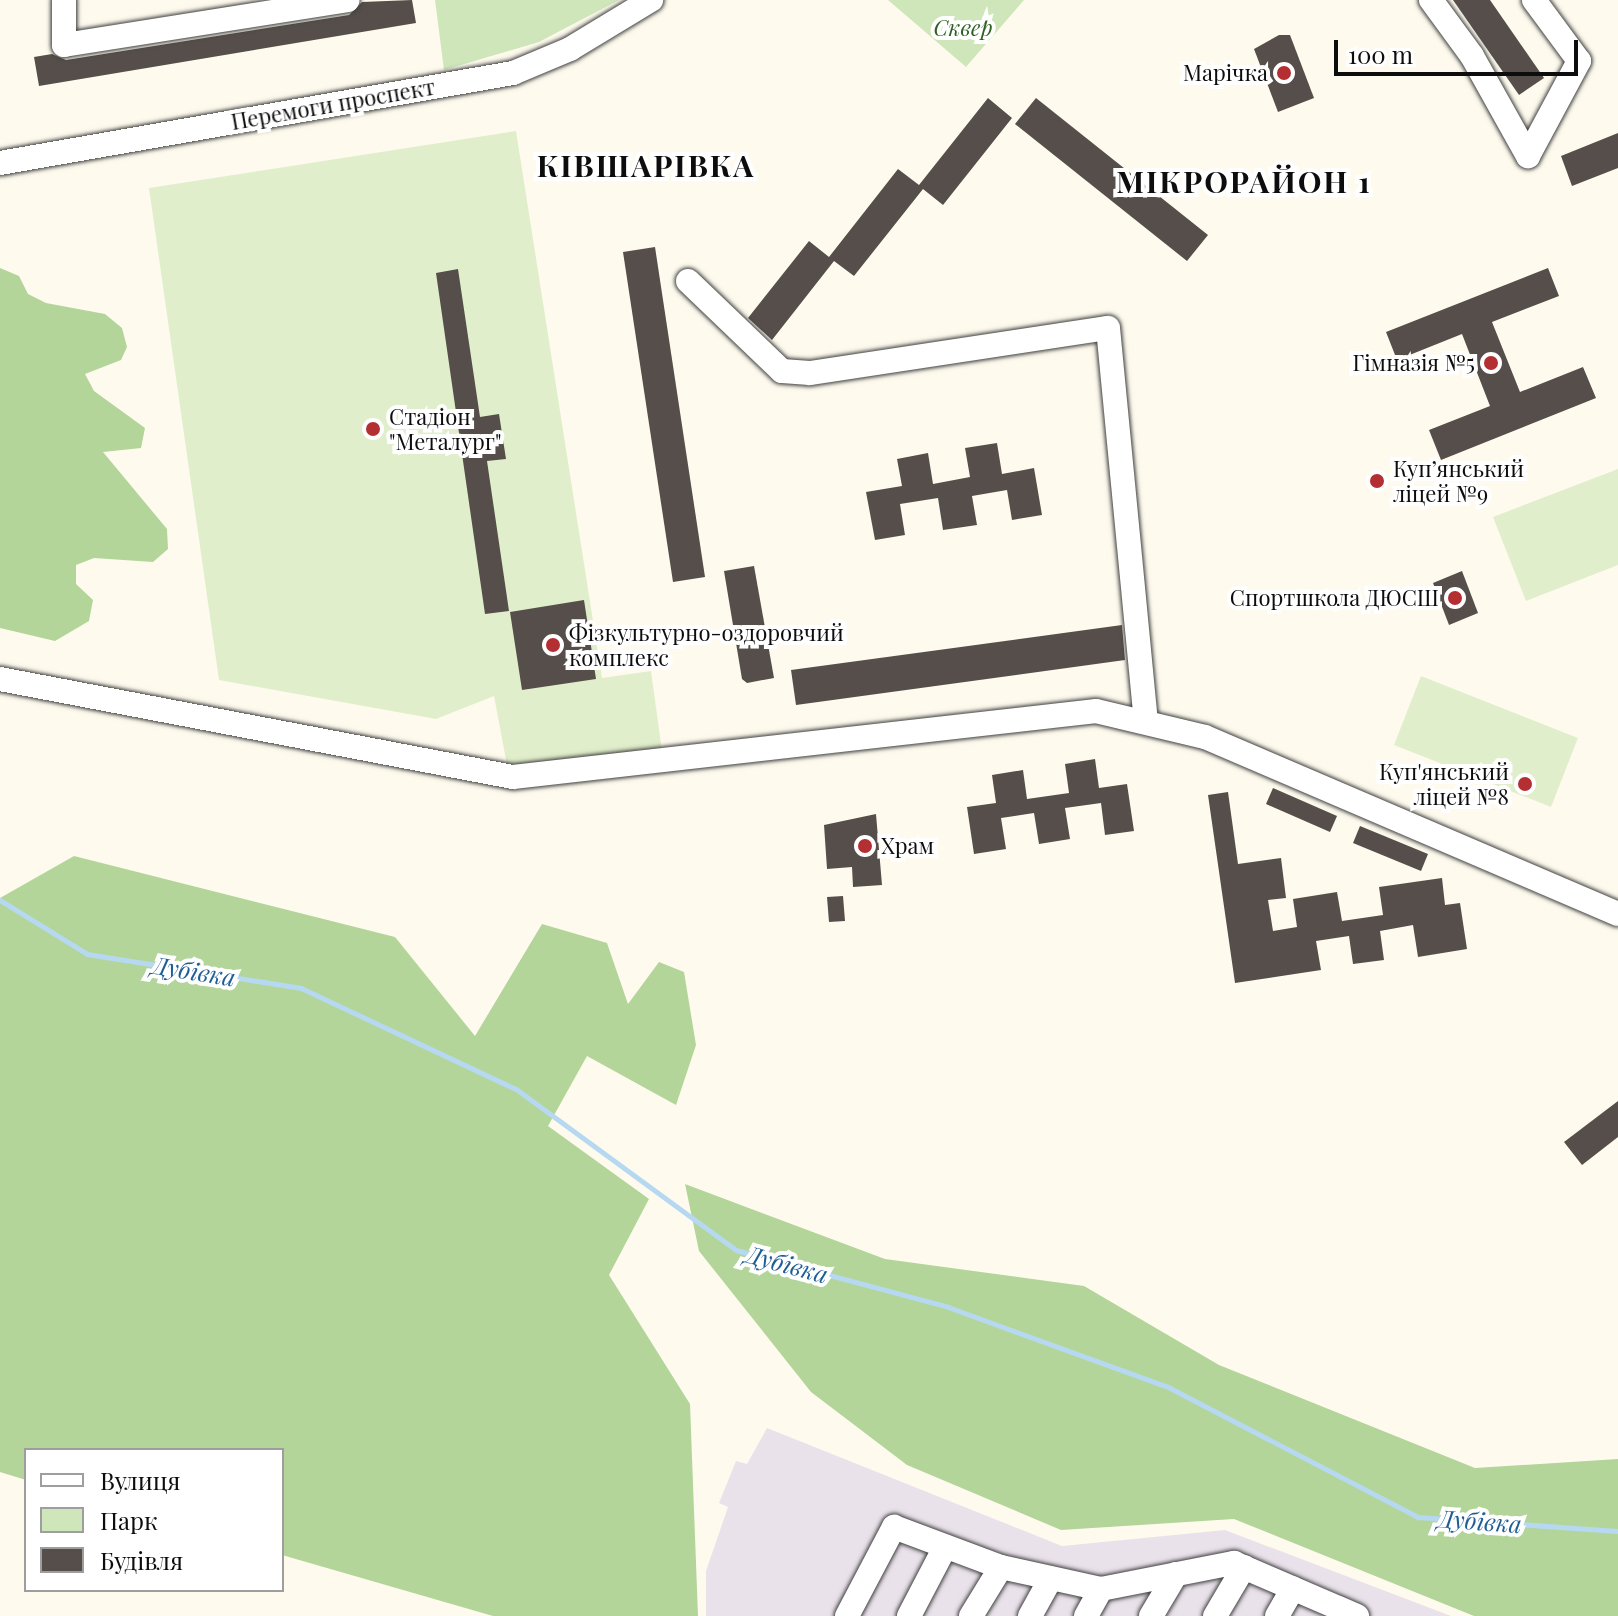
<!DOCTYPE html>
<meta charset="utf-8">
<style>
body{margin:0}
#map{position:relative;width:1618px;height:1616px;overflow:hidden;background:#fefbee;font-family:"Playfair Display",serif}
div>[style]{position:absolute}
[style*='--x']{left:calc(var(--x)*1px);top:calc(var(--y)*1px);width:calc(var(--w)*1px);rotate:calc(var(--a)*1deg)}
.industrial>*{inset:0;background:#eae2eb}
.green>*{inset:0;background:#cfe6ba}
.forest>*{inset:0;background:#b3d59a}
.pitch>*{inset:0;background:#e1eecb}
.stream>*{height:5px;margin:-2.5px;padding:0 2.5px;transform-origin:2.5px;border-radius:2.5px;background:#b6d9f1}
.building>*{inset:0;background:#554e4a}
.roads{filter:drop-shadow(0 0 2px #404040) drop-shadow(0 0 2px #404040)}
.minor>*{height:24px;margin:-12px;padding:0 12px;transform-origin:12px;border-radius:12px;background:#fff}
.dots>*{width:22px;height:22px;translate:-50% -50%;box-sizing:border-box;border:4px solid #fff;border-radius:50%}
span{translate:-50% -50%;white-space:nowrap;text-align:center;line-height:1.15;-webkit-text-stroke:8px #fff;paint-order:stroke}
.park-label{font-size:22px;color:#2d6022;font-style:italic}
.poi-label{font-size:22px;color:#0d0d0d}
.right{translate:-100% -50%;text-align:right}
.left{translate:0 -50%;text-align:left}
.street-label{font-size:22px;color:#0d0d0d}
.water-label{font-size:24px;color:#1f5e95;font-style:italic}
.district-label{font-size:30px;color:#0d0d0d;font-weight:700;letter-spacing:2px}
.legend{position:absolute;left:24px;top:1448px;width:260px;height:144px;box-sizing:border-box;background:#fff;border:2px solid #9e9e9e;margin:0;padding:10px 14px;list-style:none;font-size:24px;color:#0d0d0d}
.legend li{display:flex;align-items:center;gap:16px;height:40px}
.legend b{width:40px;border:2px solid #9e9e9e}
.scale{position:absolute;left:1334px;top:40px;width:244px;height:36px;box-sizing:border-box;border:4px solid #0d0d0d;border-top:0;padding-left:10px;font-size:24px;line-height:28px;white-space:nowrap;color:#0d0d0d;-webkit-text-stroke:6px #fff;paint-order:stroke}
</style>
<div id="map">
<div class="industrial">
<i style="clip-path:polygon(767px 1428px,1062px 1546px,1225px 1530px,1451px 1616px,706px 1616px,706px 1571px,728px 1507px,719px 1503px,736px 1461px,747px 1464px)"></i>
</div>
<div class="green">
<i style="clip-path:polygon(435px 0,619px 0,539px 42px,444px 70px)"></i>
<i style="clip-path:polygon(888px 0,1024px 0,966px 67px)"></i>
</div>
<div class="forest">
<i style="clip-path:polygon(0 268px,19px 276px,28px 294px,46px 303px,105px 314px,122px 328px,127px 347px,121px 360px,85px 374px,94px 391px,145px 428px,141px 448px,103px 452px,167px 529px,168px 549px,153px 562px,94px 558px,76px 565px,76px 584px,93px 600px,89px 621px,55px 641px,0 628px)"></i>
<i style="clip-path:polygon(74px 856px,395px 937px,475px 1036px,542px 924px,607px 943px,628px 1004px,659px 962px,684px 972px,696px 1045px,676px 1105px,587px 1056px,548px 1126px,649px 1199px,609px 1275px,690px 1404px,698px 1616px,493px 1616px,282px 1555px,282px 1450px,26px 1450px,26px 1480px,0 1472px,0 898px)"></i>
<i style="clip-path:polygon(685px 1184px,885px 1259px,1084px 1286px,1219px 1365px,1475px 1468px,1618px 1459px,1618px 1616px,1474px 1616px,1234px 1519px,1061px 1530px,907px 1465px,811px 1392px,699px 1251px)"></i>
</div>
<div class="pitch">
<i style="clip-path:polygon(516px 131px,602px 678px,651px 671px,662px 751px,507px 765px,494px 696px,436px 719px,219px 680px,149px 188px)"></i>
<i style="clip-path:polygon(1618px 469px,1618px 565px,1526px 601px,1493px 517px)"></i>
<i style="clip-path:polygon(1421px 676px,1578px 738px,1551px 807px,1394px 745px)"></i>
</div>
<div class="stream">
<i style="--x:0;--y:900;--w:102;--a:31.8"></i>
<i style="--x:87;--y:954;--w:217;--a:9"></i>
<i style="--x:301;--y:988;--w:238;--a:25.2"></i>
<i style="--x:516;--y:1089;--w:273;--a:36.2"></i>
<i style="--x:736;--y:1250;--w:220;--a:15"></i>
<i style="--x:948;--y:1307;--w:236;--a:20"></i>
<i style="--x:1170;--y:1388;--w:280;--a:27.5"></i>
<i style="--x:1418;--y:1517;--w:200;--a:4"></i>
</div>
<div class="building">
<i style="clip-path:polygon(412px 0,416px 23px,39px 86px,34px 57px,52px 54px,66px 60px,349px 15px,362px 2px)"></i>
<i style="clip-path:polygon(1453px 0,1490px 0,1544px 78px,1519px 95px)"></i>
<i style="clip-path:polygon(1279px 35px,1290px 35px,1314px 98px,1278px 112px,1254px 49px)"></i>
<i style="clip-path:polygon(988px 98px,1012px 118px,943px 205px,923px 189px,854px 276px,834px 261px,772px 340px,748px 318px,809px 241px,829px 257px,898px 169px,919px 185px)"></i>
<i style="clip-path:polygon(1036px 98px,1208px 235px,1187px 261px,1015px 124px)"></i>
<i style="clip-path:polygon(1618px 133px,1618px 168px,1572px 186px,1561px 156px)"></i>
<i style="clip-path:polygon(655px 247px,705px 577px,673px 582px,623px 252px)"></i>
<i style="clip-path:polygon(1548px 268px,1559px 296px,1492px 322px,1520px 392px,1583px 367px,1596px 398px,1441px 460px,1429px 430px,1490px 406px,1462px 334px,1397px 360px,1386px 332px)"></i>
<i style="clip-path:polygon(458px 269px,480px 417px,499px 414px,506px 459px,487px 461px,509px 611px,485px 614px,436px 273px)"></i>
<i style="clip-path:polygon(997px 443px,1002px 474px,1034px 468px,1042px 515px,1012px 520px,1007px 490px,972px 496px,977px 525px,943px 530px,938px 498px,900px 504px,905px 535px,875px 540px,866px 492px,902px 486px,897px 459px,928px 453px,933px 484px,970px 477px,965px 448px)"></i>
<i style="clip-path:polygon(754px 566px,774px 678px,747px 683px,742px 679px,724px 571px)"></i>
<i style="clip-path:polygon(1462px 571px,1478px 613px,1449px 625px,1433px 583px)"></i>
<i style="clip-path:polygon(584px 600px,596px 679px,522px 690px,510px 612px)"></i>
<i style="clip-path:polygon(1122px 625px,1125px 660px,796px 705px,791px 670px)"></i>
<i style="clip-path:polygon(1095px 759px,1099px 788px,1127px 784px,1134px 831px,1105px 835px,1101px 803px,1065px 808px,1070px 839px,1039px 844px,1034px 813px,1001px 818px,1006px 849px,974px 854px,967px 807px,996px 803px,992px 775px,1023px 770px,1027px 799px,1069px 793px,1065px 764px)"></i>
<i style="clip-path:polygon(1273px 788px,1337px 816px,1330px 832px,1266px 804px)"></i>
<i style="clip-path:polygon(1228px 792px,1238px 864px,1281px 858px,1286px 898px,1268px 900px,1273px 931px,1297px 927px,1293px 899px,1337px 892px,1342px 921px,1383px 915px,1379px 887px,1442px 878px,1445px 905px,1460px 903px,1467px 949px,1418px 957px,1413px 925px,1380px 931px,1384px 960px,1353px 964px,1349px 936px,1316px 941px,1321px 970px,1235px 983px,1208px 795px)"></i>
<i style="clip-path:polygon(876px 814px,882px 885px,853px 887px,852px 867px,827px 869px,824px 825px)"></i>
<i style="clip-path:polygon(1360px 826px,1428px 854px,1421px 871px,1353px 843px)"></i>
<i style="clip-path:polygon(843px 896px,845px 921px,829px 922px,827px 897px)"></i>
<i style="clip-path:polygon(1618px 1101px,1618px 1137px,1582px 1165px,1564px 1142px)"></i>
</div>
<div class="roads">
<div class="minor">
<i style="--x:64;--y:0;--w:45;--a:90"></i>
<i style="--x:64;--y:45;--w:287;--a:-9"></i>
<i style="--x:1431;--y:0;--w:69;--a:53.8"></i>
<i style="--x:1472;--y:56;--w:115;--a:60.8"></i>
<i style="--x:1528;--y:156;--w:108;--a:-61.8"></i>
<i style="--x:1579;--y:61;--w:76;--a:-126.4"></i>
<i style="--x:0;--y:163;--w:521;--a:-9.95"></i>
<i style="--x:513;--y:73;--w:62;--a:-22.8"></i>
<i style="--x:570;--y:49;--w:95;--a:-31.2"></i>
<i style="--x:688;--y:281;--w:130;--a:43.8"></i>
<i style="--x:782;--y:371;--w:28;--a:4"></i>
<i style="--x:810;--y:373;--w:301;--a:-8.6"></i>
<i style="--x:1108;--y:328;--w:394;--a:84.5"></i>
<i style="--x:0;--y:679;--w:522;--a:10.82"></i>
<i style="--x:513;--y:777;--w:587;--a:-6.46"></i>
<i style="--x:1096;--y:711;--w:112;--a:13.4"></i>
<i style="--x:1205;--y:737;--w:449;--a:23.2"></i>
<i style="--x:847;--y:1616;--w:101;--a:-62.2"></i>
<i style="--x:894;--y:1527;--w:114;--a:20.5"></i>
<i style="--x:1001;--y:1567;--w:102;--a:12.4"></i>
<i style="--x:1101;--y:1589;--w:136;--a:-11.1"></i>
<i style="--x:1234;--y:1563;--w:134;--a:23.3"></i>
<i style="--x:909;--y:1616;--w:78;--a:-62.4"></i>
<i style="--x:971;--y:1616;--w:57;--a:-58.5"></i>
<i style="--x:1030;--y:1616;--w:43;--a:-61.1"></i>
<i style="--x:1086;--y:1616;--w:31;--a:-61"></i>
<i style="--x:1151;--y:1616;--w:49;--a:-59.2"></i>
<i style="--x:1215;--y:1616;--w:57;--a:-59.4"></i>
<i style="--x:1277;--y:1616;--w:32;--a:-60"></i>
</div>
</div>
<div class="dots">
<i style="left:1284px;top:73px;background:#b32f31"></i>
<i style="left:1491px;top:363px;background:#b32f31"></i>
<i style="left:373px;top:429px;background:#b32f31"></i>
<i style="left:1377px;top:481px;background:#b32f31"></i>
<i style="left:1455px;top:598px;background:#b32f31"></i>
<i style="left:553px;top:645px;background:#b32f31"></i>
<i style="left:1525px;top:784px;background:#b32f31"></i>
<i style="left:865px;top:846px;background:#b32f31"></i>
</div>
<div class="park-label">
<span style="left:963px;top:28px">Сквер</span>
</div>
<div class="poi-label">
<span class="right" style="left:1268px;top:73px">Марічка</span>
<span class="right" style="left:1475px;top:363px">Гімназія №5</span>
<span class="left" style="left:389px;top:429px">Стадіон<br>"Металург"</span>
<span class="left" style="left:1393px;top:481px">Куп’янський<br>ліцей №9</span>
<span class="right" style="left:1439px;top:598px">Спортшкола ДЮСШ</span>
<span class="left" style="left:569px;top:645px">Фізкультурно-оздоровчий<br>комплекс</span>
<span class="right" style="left:1509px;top:784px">Куп'янський<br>ліцей №8</span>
<span class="left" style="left:881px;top:846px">Храм</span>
</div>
<div class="street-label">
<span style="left:333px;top:104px;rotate:-10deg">Перемоги проспект</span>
</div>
<div class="water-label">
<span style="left:194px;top:971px;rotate:9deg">Дубівка</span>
<span style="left:787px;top:1264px;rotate:15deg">Дубівка</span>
<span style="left:1480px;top:1521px;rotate:4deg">Дубівка</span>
</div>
<div class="district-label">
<span style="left:646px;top:165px">КІВШАРІВКА</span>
<span style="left:1244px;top:181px">МІКРОРАЙОН 1</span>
</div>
<ul class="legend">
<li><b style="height:10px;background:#fff"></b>Вулиця</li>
<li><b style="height:22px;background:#cfe6ba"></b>Парк</li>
<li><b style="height:22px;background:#554e4a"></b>Будівля</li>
</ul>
<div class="scale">100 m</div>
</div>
